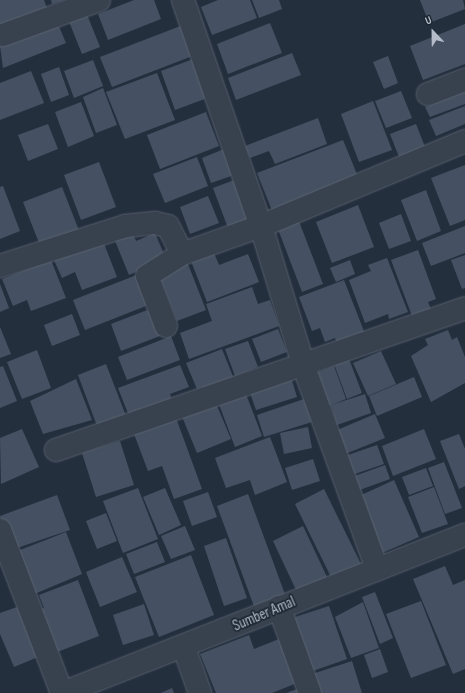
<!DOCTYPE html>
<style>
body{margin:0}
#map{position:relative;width:465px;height:693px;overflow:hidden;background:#242f3e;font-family:"Sofia Sans Condensed",sans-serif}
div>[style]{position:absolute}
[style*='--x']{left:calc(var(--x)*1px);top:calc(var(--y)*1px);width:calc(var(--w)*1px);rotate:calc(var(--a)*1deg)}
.building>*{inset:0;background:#455162}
.roads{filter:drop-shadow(0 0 1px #565f6c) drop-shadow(0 0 1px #565f6c)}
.street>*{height:22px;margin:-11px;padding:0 11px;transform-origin:11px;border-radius:11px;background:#38414e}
span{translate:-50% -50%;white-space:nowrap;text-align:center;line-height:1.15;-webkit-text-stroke:3.5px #1d2633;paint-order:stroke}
.street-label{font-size:15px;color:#b4bcc9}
.north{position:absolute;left:413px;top:12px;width:40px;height:40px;-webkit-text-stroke:3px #1d2633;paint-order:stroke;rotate:338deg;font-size:11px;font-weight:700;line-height:16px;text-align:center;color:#b4bcc9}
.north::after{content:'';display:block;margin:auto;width:14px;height:18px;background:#b4bcc9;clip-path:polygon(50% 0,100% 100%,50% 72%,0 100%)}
</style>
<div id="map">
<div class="building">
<i style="clip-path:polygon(0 0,44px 0,47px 8px,0 26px)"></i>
<i style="clip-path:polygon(51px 0,64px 0,52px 4px)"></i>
<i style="clip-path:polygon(134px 0,154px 0,161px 19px,108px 40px,98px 14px)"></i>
<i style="clip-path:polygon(218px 0,250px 0,257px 18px,212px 35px,201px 7px)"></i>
<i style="clip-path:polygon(252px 0,279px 0,282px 9px,259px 18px)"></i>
<i style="clip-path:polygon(420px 0,463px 0,465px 9px,429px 23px)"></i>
<i style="clip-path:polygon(86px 12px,100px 47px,82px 54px,68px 19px)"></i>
<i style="clip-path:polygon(270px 23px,282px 53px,228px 74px,217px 44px)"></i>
<i style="clip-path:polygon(58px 24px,66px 43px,3px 68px,0 46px)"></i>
<i style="clip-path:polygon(465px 24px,465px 64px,423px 80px,410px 46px)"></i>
<i style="clip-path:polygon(183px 25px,195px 55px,112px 87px,100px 57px)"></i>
<i style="clip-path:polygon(292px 53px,301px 75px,236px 100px,228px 78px)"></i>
<i style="clip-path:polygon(388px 56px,398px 83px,384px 89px,373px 62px)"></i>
<i style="clip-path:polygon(196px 58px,210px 97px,175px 110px,161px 71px)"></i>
<i style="clip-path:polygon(93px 60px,103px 86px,74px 98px,64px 71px)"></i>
<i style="clip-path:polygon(59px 67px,69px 95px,51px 102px,41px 74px)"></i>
<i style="clip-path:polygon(31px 71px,44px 103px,0 120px,0 83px)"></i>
<i style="clip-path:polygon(157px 73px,175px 120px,125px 139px,106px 92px)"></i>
<i style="clip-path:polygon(103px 88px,117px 125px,96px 133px,83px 97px)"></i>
<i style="clip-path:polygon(401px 91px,412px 118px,386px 128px,375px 101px)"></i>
<i style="clip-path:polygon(465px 91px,465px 104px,430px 117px,425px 107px)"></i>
<i style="clip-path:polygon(373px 101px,392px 150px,359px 162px,341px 114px)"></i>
<i style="clip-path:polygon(81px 102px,94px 136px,68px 147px,55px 112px)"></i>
<i style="clip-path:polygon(465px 106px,465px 124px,436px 136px,429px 120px)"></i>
<i style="clip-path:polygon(206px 112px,219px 146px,160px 169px,147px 135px)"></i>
<i style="clip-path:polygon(318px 118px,327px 144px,275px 164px,269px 151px,250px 158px,245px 146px)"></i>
<i style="clip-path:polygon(48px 124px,58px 149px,28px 161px,18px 135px)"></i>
<i style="clip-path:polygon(416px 124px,427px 152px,401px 162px,390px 134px)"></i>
<i style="clip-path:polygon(343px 140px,359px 179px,273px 213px,257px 173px)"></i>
<i style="clip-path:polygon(224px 149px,234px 175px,211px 183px,202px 158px)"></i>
<i style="clip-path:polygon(197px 157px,208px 186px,165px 203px,153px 174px)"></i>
<i style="clip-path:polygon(99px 162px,116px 207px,81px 220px,64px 175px)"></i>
<i style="clip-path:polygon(465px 165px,465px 220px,450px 226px,431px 178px)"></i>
<i style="clip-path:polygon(237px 179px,252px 219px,228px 228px,213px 188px)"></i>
<i style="clip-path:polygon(3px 186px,20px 231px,0 239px,0 187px)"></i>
<i style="clip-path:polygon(62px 187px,80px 233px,41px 248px,23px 202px)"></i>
<i style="clip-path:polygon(426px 190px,441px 231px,417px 241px,401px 200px)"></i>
<i style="clip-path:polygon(208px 196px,219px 223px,190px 234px,180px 207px)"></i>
<i style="clip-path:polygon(358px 205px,374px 247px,332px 263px,316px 222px)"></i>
<i style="clip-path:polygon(401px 214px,411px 241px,389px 249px,379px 223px)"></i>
<i style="clip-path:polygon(297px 216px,323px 284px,302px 292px,276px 224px)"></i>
<i style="clip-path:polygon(465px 226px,465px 253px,431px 266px,422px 243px)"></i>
<i style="clip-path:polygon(131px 228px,136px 241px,155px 233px,166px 259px,129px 275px,113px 236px)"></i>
<i style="clip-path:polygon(103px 241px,117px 277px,82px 290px,75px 272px,62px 278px,54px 260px)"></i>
<i style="clip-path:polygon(212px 248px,219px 265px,248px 254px,259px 282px,207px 302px,189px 256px)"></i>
<i style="clip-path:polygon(418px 250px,436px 299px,428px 302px,434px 317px,415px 324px,391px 260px)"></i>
<i style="clip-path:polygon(465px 255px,465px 288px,462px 289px,451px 260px)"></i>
<i style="clip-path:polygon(387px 258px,408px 312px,389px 319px,388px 314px,365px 323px,349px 280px,371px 271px,368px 265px)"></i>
<i style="clip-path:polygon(186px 259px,206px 310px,177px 321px,157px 270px)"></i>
<i style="clip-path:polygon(51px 260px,66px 298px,31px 311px,27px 300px,13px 306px,2px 279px)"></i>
<i style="clip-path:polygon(350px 260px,355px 274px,336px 282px,330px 268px)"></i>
<i style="clip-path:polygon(139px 274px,151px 304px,85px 330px,73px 300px)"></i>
<i style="clip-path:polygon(344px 280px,367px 339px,339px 350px,335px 338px,325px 342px,320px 328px,312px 331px,299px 297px)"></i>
<i style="clip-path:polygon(0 284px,9px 308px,0 312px)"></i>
<i style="clip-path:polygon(252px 287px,258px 304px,270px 300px,279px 326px,189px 359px,180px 333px,212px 321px,206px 304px)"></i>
<i style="clip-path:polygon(155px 307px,165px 334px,121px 351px,111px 324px)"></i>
<i style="clip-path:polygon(72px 314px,80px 335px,52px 346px,44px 325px)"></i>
<i style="clip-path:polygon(0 327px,11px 354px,0 358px)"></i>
<i style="clip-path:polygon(278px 329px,287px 352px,261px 362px,252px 339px)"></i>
<i style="clip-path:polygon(448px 330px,452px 340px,457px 337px,465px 357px,465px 383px,431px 402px,411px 356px,428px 345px,425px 339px)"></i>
<i style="clip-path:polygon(171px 336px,180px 360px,127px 380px,118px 357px)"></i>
<i style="clip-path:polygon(248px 341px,258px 367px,235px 376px,225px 349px)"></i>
<i style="clip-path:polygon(222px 349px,234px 379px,204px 391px,202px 387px,197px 389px,186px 363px)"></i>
<i style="clip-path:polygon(37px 350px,51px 388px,22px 399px,7px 362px)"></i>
<i style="clip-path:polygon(381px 351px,396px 384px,368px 396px,353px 363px)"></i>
<i style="clip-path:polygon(349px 359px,362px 393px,347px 399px,334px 364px)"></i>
<i style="clip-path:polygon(106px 364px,126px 416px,97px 426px,78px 375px)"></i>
<i style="clip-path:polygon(180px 365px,189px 387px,170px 394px,174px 405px,131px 421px,118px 388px)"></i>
<i style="clip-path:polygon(3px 366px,17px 401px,0 408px,0 367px)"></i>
<i style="clip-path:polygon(334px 366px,346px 399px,327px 407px,314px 374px)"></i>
<i style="clip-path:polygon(290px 374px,297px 397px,256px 410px,248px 387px)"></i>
<i style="clip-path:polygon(414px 377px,422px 397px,377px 416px,369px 396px)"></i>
<i style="clip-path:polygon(76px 379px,92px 420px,43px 434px,30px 401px)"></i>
<i style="clip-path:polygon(244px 389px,262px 436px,235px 447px,217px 399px)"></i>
<i style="clip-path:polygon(365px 394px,371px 413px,337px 425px,331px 405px)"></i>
<i style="clip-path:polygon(304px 399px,312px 422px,264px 437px,257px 415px)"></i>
<i style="clip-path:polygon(215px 401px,231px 439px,197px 453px,181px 414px)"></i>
<i style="clip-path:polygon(375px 414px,385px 438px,340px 456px,330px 433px)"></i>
<i style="clip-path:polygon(176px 418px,202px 489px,174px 499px,162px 466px,148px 471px,134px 434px)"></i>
<i style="clip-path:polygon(308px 427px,312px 448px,284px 454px,280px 433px)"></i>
<i style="clip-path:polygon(22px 429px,39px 467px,1px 484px,0 438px)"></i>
<i style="clip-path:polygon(424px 429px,436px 459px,393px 476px,382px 446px)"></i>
<i style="clip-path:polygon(459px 434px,465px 449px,465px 486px,459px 489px,440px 441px)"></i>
<i style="clip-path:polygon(270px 437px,287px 482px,255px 495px,250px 480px,226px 488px,215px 458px)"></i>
<i style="clip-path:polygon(120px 441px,134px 485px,96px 497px,82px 453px)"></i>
<i style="clip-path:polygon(377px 445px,384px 464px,349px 476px,342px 457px)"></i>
<i style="clip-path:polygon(313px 459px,320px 481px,292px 490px,285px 468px)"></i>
<i style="clip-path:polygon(444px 462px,462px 508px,445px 514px,428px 468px)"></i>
<i style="clip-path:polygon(385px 465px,390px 479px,354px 492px,349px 478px)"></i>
<i style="clip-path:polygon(426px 468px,433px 486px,409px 495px,402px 477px)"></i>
<i style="clip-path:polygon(394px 480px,419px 537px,382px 553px,357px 497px)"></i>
<i style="clip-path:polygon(434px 487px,448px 524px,422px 533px,408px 497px)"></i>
<i style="clip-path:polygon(138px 488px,158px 539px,123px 553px,103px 501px)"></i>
<i style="clip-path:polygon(165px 488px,181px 525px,159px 535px,143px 497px)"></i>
<i style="clip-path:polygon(324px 489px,361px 564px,332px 579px,295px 504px)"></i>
<i style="clip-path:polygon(208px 492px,217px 517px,192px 526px,183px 501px)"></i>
<i style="clip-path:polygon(248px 494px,286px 597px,255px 609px,217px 506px)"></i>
<i style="clip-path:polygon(57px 495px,70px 530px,11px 550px,0 516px)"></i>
<i style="clip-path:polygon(106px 513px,117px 541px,97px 549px,86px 521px)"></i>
<i style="clip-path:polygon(185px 526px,195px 550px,171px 559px,161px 536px)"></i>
<i style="clip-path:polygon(303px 526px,327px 577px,297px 592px,273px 541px)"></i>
<i style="clip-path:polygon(66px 532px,82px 574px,32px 595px,15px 552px)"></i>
<i style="clip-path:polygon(226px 538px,247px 598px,224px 606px,204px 546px)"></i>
<i style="clip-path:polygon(157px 542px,165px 562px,134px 574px,126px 554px)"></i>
<i style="clip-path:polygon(191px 555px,214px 615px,159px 637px,135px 577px)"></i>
<i style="clip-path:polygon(122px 557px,137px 592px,100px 607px,86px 572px)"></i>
<i style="clip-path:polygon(445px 566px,453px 585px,465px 580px,465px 669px,453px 674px,413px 579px)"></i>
<i style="clip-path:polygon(78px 580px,99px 636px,52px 654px,36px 611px,44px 608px,39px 595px)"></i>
<i style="clip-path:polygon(375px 592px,393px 638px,380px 644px,362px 597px)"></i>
<i style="clip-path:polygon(421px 601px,446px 665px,411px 678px,386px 614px)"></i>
<i style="clip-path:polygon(363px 602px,379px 648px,351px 658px,335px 617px)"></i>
<i style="clip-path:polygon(144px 604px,154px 635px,123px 645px,113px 615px)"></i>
<i style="clip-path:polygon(329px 606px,347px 659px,310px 672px,292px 618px)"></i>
<i style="clip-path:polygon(17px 607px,38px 657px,14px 667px,0 634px,0 613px)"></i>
<i style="clip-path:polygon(249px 635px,254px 649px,279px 639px,297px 683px,272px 693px,216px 693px,200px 654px)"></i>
<i style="clip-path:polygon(380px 649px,388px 672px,372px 678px,364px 655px)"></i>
<i style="clip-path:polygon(352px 661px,362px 693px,315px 693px,309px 675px)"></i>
<i style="clip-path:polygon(172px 688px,174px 693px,161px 693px)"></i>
<i style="clip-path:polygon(297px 689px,299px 693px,286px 693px)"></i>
</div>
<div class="roads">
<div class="street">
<i style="--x:183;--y:0;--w:239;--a:71"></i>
<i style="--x:261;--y:226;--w:147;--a:73"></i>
<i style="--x:304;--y:367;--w:215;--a:70.1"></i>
<i style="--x:3;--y:35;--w:102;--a:-20"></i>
<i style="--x:428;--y:94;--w:40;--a:-21"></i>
<i style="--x:0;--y:266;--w:131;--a:-17.7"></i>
<i style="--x:125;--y:226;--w:30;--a:-6"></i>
<i style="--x:155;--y:223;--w:13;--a:13"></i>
<i style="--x:168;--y:226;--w:31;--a:63"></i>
<i style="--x:182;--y:254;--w:84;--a:-19.5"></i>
<i style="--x:261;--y:226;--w:221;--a:-22.6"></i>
<i style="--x:166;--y:326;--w:53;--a:-110.8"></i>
<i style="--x:147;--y:276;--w:41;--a:-32.2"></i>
<i style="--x:56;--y:450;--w:433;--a:-19.1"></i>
<i style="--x:0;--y:530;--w:174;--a:69.2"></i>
<i style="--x:279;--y:607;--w:91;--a:70.2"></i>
<i style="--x:184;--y:648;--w:48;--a:70.4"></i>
<i style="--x:63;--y:693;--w:432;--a:-21.5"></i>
</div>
</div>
<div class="street-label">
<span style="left:264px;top:614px;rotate:-23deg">Sumber Amal</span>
</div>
<div class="north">U</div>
</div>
